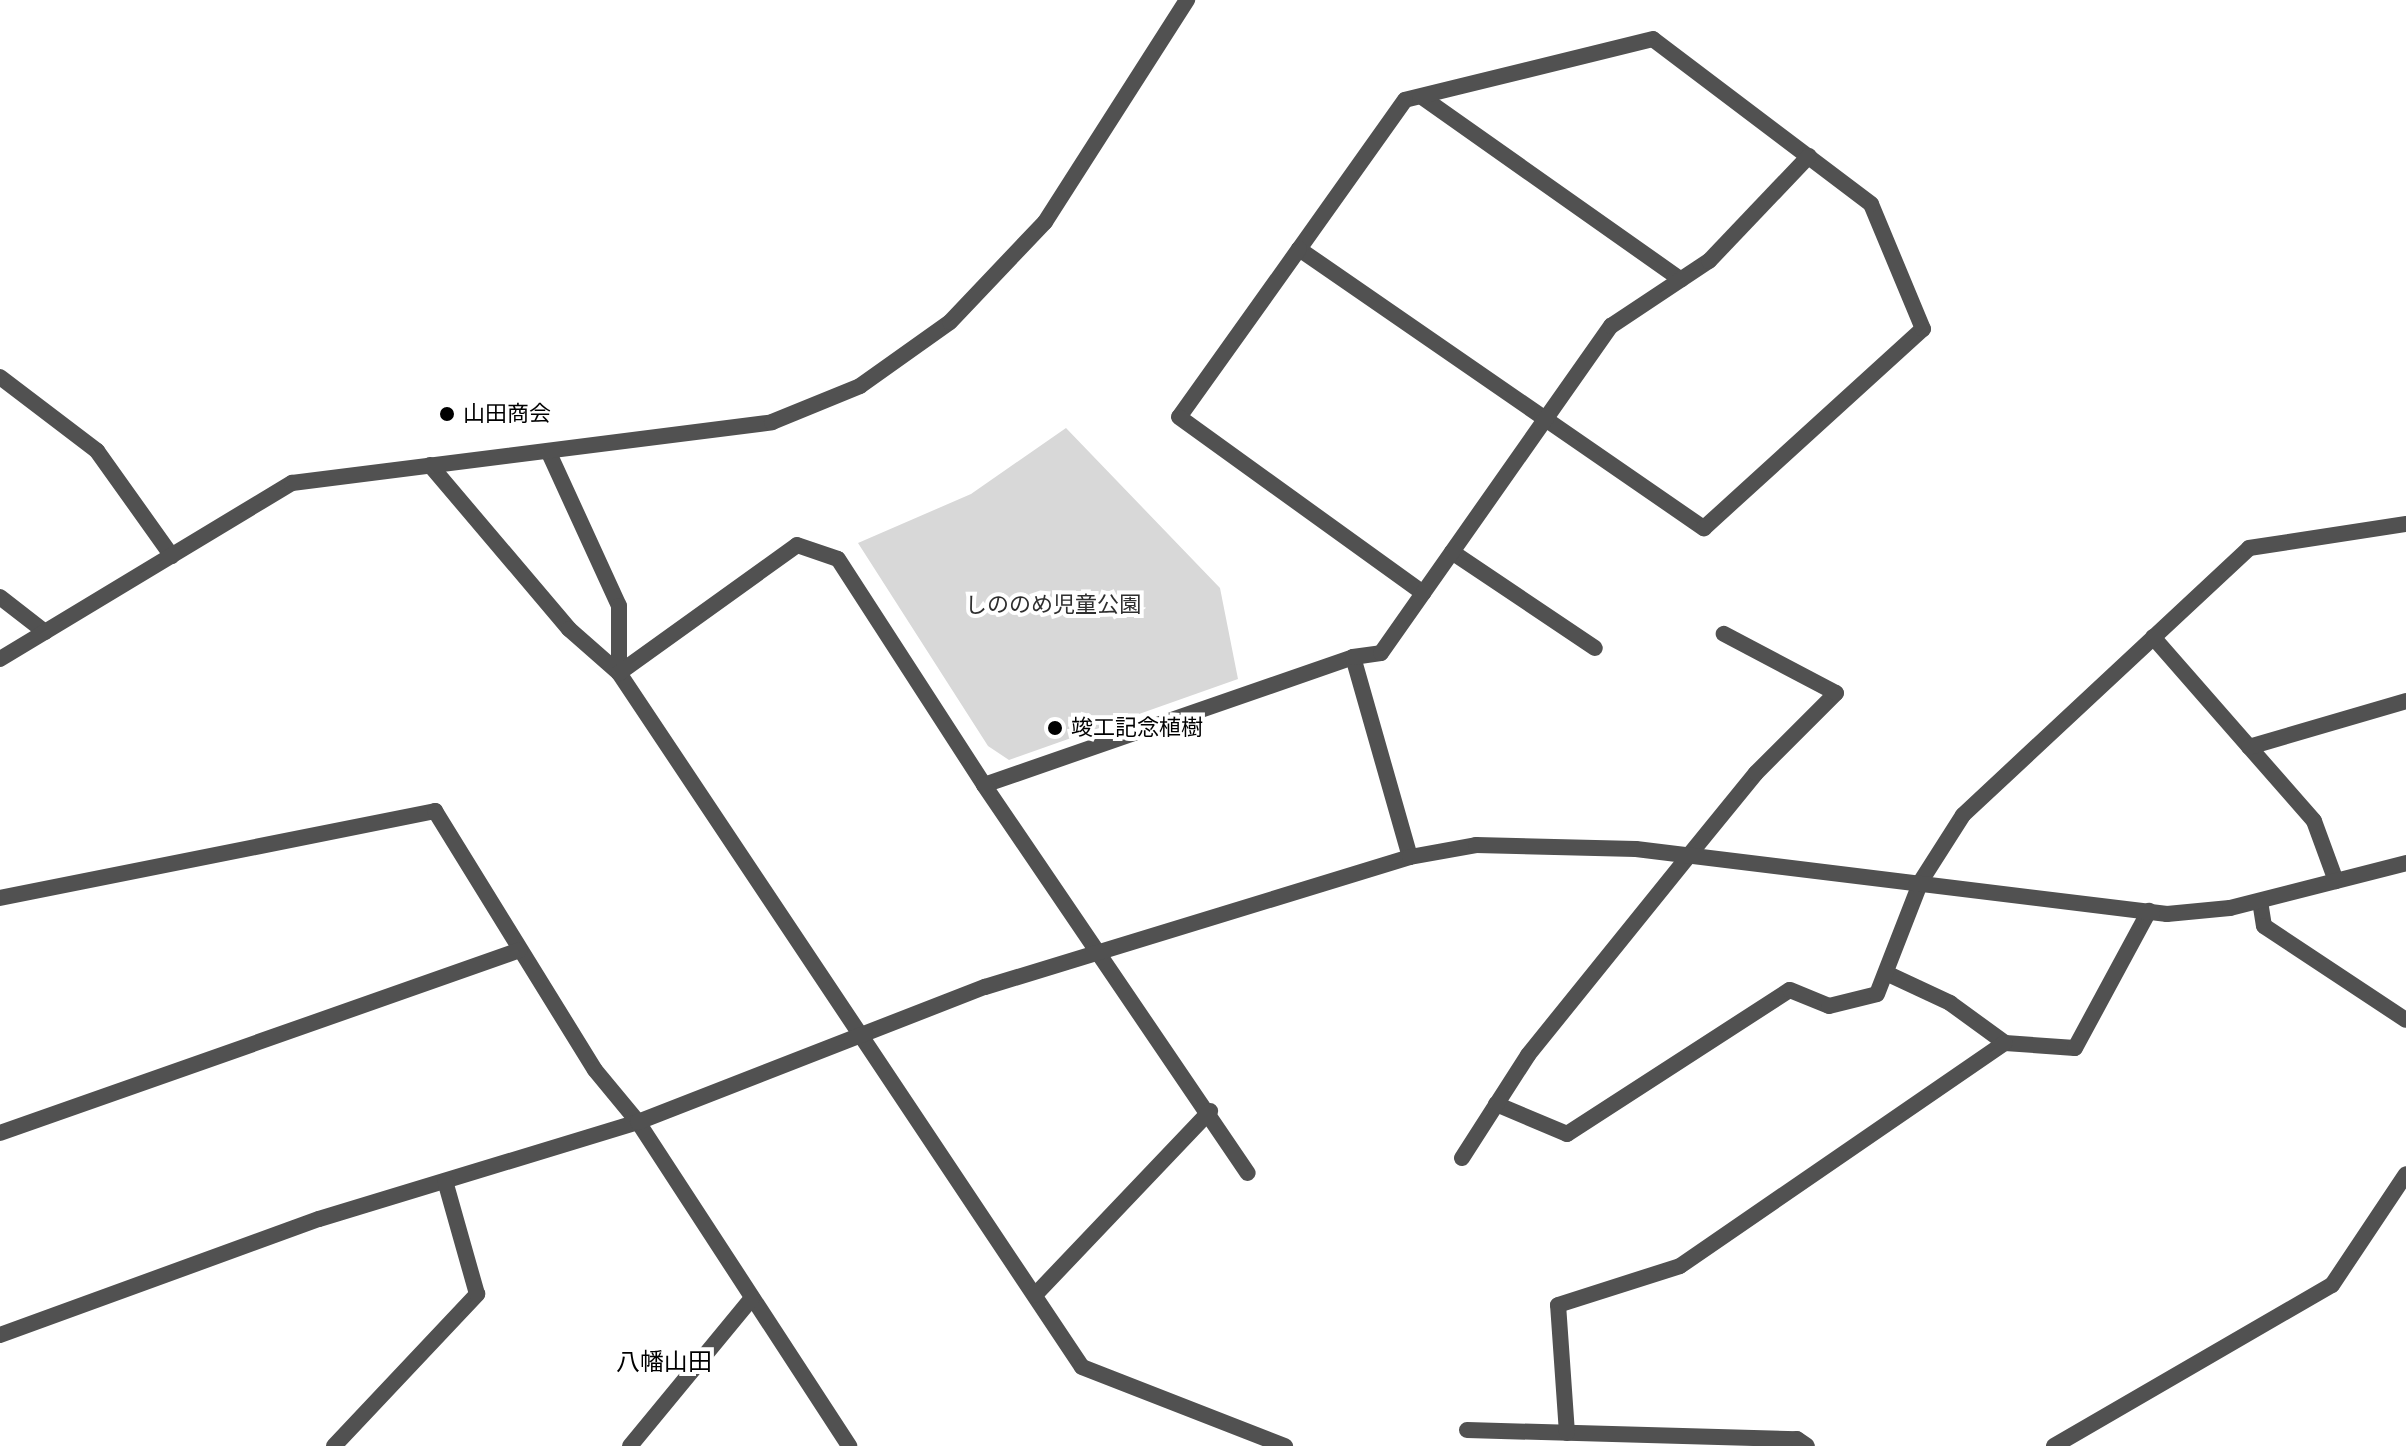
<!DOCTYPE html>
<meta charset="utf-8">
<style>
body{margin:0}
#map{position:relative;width:2406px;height:1446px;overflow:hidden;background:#fff;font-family:"DM Sans","Noto Sans JP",sans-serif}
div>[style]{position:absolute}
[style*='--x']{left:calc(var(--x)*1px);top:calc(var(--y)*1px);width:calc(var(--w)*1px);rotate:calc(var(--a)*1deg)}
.green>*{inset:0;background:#d8d8d8}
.street>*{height:16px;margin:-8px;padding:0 8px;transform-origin:8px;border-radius:8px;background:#515151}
.dots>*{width:22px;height:22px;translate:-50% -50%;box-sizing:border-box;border:4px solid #fff;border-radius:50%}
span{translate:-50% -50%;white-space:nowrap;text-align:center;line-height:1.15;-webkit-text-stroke:8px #fff;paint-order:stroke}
.poi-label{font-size:22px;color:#000}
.left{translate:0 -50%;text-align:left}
.park-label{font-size:22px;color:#2f2f2f}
.neighbourhood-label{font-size:24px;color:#000}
</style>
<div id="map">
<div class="green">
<i style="clip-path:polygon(1066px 428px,1220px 588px,1238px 679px,1009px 760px,988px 746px,858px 543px,971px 494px)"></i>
</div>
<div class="street">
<i style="--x:1422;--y:97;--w:317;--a:35.2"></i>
<i style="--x:1299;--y:249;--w:492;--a:34.6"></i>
<i style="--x:1704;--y:528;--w:296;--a:-42.3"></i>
<i style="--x:1923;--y:329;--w:135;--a:-112.6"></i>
<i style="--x:1871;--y:204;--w:273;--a:-142.9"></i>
<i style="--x:1653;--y:39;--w:255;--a:166.2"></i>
<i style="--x:1405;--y:100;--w:183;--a:125.4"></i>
<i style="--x:1299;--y:249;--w:206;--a:125.5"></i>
<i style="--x:1179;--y:417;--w:301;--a:35.8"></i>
<i style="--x:0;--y:377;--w:122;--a:37.3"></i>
<i style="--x:97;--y:451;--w:129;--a:54.5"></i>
<i style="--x:549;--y:453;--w:168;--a:65.4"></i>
<i style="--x:619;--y:606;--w:67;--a:90"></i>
<i style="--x:619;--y:673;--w:834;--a:56.29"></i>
<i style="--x:1082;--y:1367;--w:218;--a:21.3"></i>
<i style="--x:430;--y:465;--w:215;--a:49.7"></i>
<i style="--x:569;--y:629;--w:67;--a:41.3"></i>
<i style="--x:619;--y:673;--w:219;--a:-35.7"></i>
<i style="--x:797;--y:545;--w:43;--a:18.9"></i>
<i style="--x:838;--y:559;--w:269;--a:57.1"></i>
<i style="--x:984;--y:785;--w:391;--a:-19.1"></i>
<i style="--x:1353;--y:657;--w:208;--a:74.1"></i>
<i style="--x:1452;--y:552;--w:172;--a:33.9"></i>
<i style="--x:0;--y:597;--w:57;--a:37.9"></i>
<i style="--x:2153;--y:637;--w:244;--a:48.8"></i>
<i style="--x:2314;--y:821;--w:64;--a:69.9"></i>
<i style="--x:1353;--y:657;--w:28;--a:-8"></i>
<i style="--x:1381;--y:653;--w:400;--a:-54.9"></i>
<i style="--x:1611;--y:326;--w:118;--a:-33.6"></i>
<i style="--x:1709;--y:261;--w:145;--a:-46.4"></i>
<i style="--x:0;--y:659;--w:341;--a:-31.1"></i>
<i style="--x:292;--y:483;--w:484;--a:-7.2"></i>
<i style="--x:772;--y:422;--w:95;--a:-22.2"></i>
<i style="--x:860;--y:386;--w:110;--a:-35.4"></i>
<i style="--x:950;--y:322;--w:138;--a:-46.5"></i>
<i style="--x:1045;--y:222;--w:264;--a:-57.4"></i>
<i style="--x:2249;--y:747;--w:164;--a:-16.3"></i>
<i style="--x:984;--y:785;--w:469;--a:55.8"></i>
<i style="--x:0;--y:898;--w:444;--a:-11.3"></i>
<i style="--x:435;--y:811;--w:304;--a:58.3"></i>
<i style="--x:595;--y:1070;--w:67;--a:50.4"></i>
<i style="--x:638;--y:1122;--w:387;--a:56.9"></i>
<i style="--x:2260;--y:901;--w:25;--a:81"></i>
<i style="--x:2264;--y:926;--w:170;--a:33.5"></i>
<i style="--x:1886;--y:973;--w:71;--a:25.1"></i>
<i style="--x:1950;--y:1003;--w:68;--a:36"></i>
<i style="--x:2005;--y:1043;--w:70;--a:4.1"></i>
<i style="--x:2075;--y:1048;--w:156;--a:-61.6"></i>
<i style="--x:1496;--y:1104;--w:77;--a:22.9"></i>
<i style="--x:1567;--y:1134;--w:265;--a:-32.9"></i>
<i style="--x:1790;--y:990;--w:42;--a:22.3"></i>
<i style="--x:1829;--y:1006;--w:49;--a:-14"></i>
<i style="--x:1877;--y:994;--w:121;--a:-68.7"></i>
<i style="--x:1921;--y:881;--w:78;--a:-57.5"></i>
<i style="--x:1963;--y:815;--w:391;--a:-43"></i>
<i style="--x:2249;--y:548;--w:159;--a:-8.7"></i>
<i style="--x:0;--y:1133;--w:551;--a:-19.39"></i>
<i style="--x:1462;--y:1158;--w:122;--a:-57.3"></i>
<i style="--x:1528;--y:1055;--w:258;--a:-51.1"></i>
<i style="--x:1690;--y:854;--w:104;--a:-50.8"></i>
<i style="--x:1756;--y:773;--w:113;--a:-45"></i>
<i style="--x:1836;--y:693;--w:127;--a:-152.2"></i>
<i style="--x:1035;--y:1295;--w:254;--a:-46.4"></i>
<i style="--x:0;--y:1335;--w:339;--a:-20"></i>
<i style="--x:319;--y:1219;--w:333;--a:-16.9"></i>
<i style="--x:638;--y:1122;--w:372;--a:-21.3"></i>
<i style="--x:985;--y:987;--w:444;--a:-17"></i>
<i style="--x:1410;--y:857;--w:67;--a:-10.3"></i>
<i style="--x:1476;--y:845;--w:160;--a:1.4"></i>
<i style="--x:1636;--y:849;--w:535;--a:6.98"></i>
<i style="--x:2167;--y:914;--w:63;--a:-5.4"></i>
<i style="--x:2230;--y:908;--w:182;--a:-14.3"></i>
<i style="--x:1467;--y:1430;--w:330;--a:1.6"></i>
<i style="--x:1797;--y:1439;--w:12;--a:35"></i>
<i style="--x:1567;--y:1433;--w:128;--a:-94"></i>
<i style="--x:1558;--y:1305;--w:128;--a:-17.7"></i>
<i style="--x:1680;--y:1266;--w:394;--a:-34.5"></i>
<i style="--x:334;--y:1446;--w:209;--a:-46.7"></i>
<i style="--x:477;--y:1294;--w:117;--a:-105.8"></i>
<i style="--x:630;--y:1446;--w:192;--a:-50.5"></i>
<i style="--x:2054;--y:1446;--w:321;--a:-30.1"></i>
<i style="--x:2332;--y:1285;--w:133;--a:-56.3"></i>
</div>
<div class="dots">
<i style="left:447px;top:414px;background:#000"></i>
<i style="left:1055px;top:728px;background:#000"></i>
</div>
<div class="poi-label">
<span class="left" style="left:463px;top:414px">山田商会</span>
<span class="left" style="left:1071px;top:728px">竣工記念植樹</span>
</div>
<div class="park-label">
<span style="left:1053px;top:605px">しののめ児童公園</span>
</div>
<div class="neighbourhood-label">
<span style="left:664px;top:1362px">八幡山田</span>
</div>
</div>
